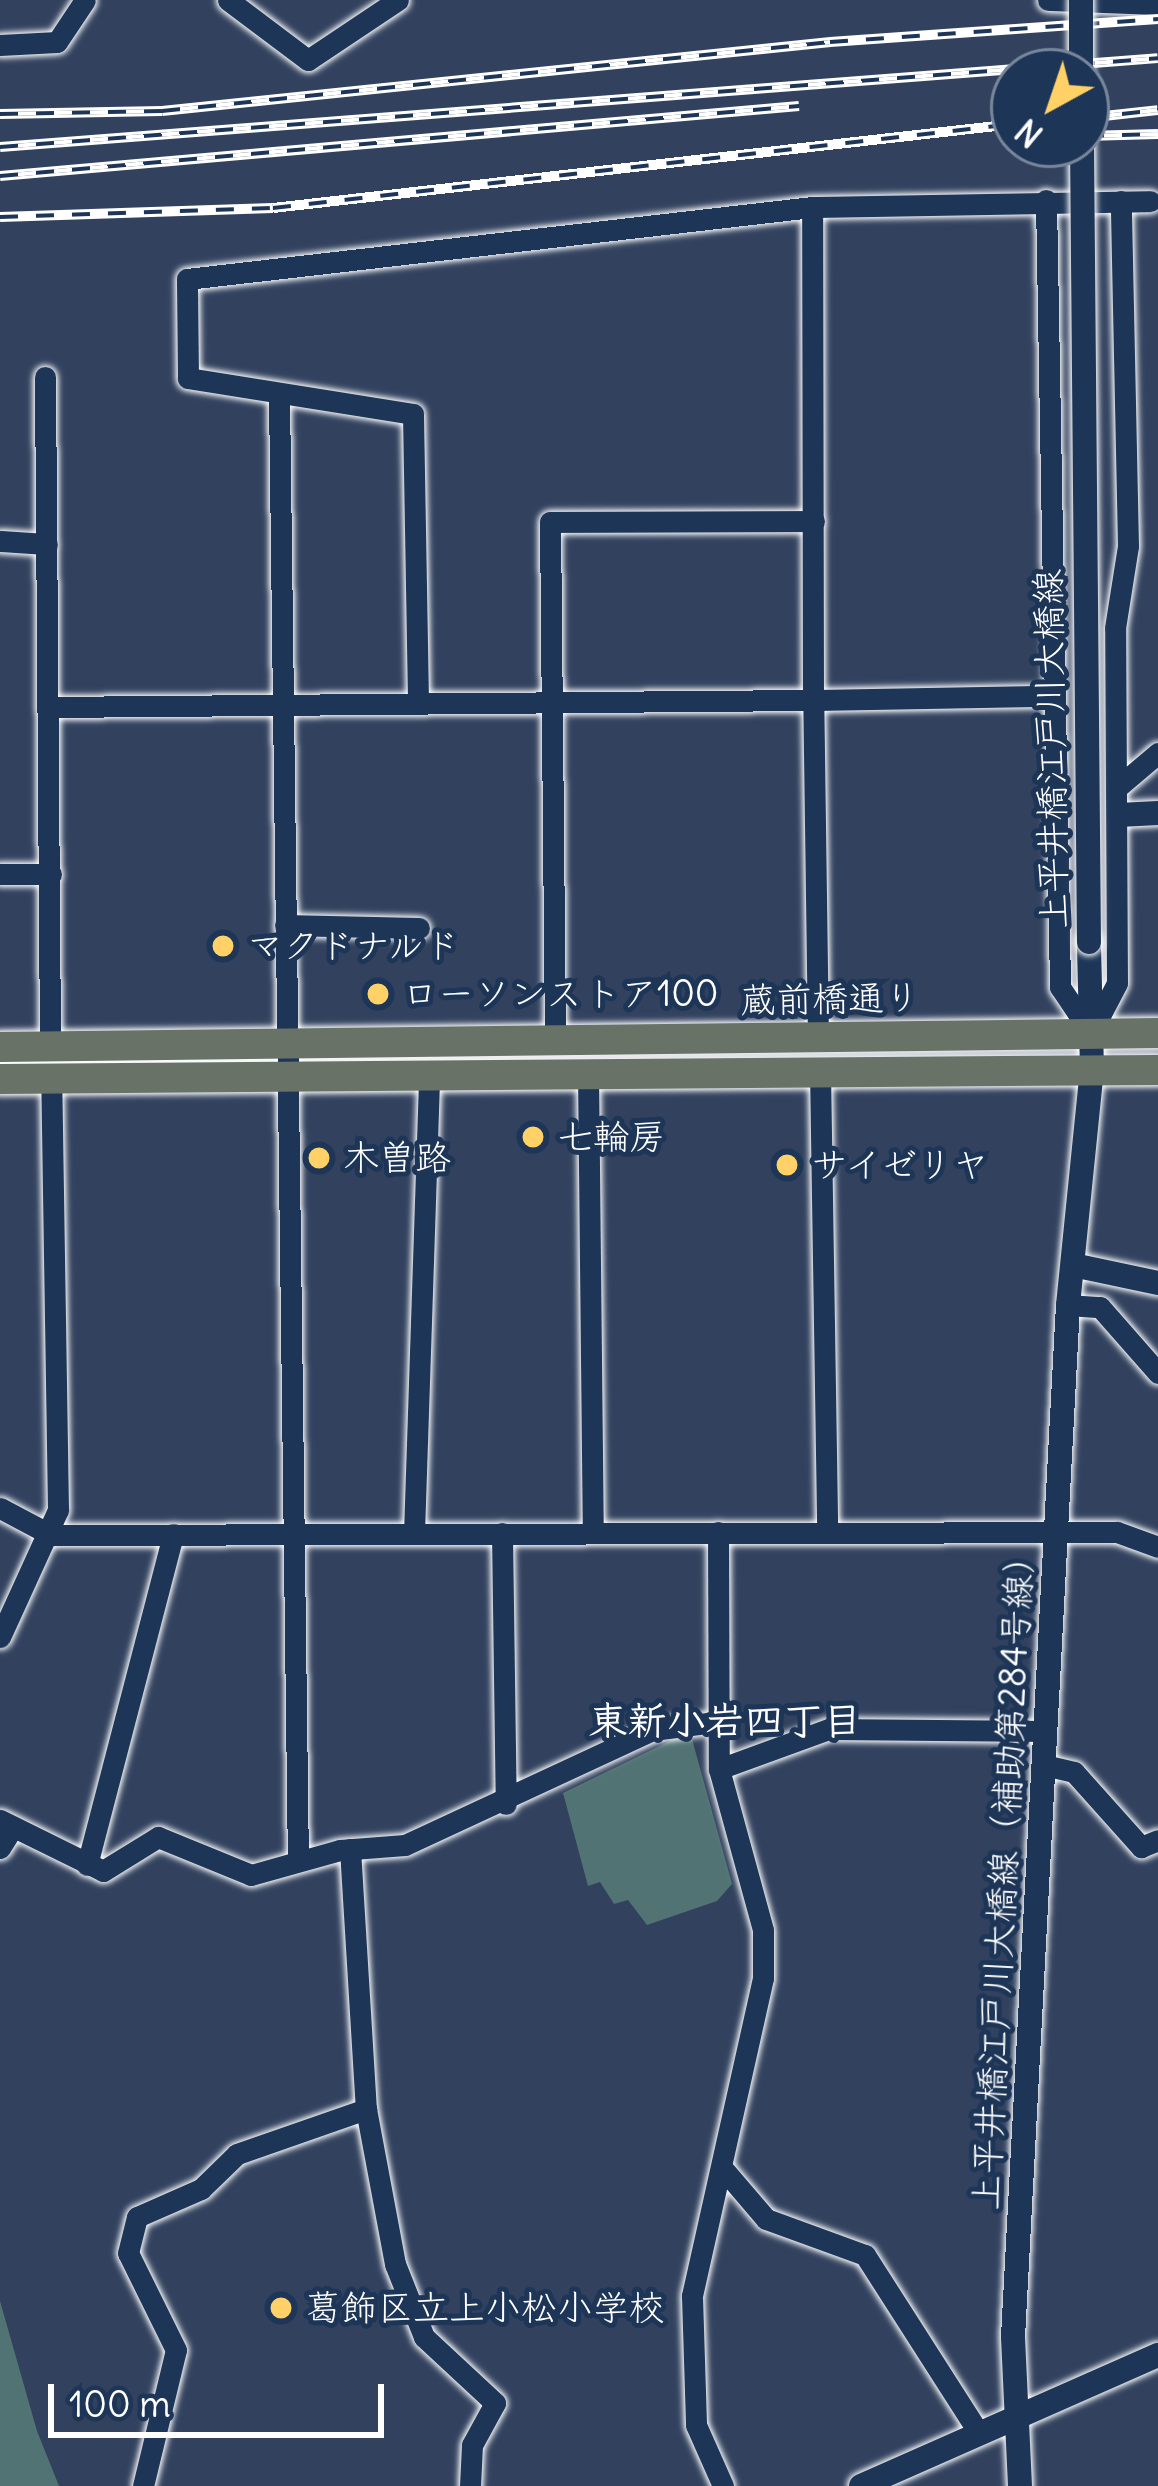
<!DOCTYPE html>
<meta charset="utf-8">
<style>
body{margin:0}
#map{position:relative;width:1158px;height:2486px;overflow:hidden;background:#31415e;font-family:Delius,"Klee One",sans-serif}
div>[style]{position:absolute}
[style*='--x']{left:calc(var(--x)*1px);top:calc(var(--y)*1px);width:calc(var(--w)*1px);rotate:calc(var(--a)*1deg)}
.green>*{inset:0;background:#517374}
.roads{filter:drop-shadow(0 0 3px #fff) drop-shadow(0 0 3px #fff)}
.minor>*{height:21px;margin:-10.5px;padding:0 10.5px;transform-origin:10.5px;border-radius:10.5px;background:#1d3557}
.tertiary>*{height:24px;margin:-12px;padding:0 12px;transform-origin:12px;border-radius:12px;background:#1d3557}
.primary>*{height:30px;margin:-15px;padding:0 15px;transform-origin:15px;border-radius:15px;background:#687266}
.rail>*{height:10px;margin-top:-5px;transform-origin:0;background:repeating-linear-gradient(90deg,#1d3557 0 18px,#fff 0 36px);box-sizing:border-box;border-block:3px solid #fff}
.bridges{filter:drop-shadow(0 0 3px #fff) drop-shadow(0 0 3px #fff)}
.tertiary-bridge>*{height:24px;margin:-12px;padding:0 12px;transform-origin:12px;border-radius:12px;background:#1d3557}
.dots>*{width:33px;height:33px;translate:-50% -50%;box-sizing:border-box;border:6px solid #1d3557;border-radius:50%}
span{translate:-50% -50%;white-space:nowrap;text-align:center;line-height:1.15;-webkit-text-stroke:10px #1d3557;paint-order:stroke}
.street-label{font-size:36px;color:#fff}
.poi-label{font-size:36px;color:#fff}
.left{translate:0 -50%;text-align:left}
.neighbourhood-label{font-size:39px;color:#fff;font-weight:700}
.north{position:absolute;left:990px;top:48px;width:120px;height:120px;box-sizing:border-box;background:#1d3557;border:3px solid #77869a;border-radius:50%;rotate:220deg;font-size:33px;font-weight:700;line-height:48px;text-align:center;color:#fff}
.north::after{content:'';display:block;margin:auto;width:42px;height:54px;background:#ffd166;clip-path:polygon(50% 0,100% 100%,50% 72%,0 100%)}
.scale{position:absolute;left:48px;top:2384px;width:336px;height:54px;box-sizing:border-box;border:6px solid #fff;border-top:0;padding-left:15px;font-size:36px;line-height:42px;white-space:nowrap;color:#fff;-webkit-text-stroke:9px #1d3557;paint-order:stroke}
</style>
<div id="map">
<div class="green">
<i style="clip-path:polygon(674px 1739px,692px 1739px,732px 1884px,717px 1901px,647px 1925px,628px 1900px,614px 1904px,600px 1882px,588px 1886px,563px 1793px)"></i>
<i style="clip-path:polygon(0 2301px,37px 2431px,59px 2486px,0 2486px)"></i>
</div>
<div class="roads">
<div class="minor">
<i style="--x:228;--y:0;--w:100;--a:36.9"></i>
<i style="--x:308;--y:60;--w:108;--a:-33.7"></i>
<i style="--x:1048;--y:0;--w:110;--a:2.1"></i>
<i style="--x:0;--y:45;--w:57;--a:-3"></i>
<i style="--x:57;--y:42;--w:50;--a:-56.3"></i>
<i style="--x:1046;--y:200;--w:787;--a:88.98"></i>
<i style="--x:1060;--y:987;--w:55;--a:56"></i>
<i style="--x:1091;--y:1033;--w:56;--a:-62.5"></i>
<i style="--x:1117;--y:983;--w:355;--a:-90.3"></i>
<i style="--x:1115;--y:628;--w:83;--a:-81"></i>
<i style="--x:1128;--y:546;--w:345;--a:-91.2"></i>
<i style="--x:45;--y:377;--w:670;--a:89.57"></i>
<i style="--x:279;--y:395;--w:1465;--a:89.26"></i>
<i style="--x:0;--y:541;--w:47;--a:3.7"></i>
<i style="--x:418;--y:701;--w:287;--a:-91"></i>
<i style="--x:413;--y:414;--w:228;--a:-170.9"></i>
<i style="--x:188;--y:378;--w:99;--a:-90.6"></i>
<i style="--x:187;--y:279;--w:629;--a:-6.57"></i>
<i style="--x:812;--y:207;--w:338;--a:-1"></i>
<i style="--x:50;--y:707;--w:763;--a:-0.53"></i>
<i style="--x:813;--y:700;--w:493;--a:-90.1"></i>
<i style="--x:1119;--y:786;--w:51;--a:-40.2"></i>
<i style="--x:0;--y:874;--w:51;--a:0"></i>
<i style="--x:285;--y:925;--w:134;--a:1.3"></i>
<i style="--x:818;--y:1039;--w:339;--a:-90.8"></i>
<i style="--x:813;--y:700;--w:241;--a:-1"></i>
<i style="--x:555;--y:1040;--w:518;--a:-90.55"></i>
<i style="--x:550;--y:522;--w:264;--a:-0.2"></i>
<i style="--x:820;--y:1070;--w:462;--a:89.1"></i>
<i style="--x:588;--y:1072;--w:461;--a:89.4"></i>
<i style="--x:1068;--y:1305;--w:32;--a:4"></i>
<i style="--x:1100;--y:1307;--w:88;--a:48.7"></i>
<i style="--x:0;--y:1508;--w:58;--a:27.9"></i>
<i style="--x:51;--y:1535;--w:1066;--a:-0.16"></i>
<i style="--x:1117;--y:1532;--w:44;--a:20.1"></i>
<i style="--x:718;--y:1532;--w:237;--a:89.8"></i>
<i style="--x:719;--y:1769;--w:167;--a:74.7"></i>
<i style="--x:763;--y:1930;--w:48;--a:90"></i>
<i style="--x:763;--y:1978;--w:326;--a:102.6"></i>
<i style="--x:692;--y:2296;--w:129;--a:88.2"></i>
<i style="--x:696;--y:2425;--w:67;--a:66.1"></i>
<i style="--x:414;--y:1533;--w:461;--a:-88.1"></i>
<i style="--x:502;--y:1533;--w:271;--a:89.2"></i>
<i style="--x:0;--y:1637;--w:140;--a:-65.5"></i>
<i style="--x:58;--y:1510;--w:432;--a:-90.9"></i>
<i style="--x:1044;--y:1765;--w:31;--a:13"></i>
<i style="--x:1074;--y:1772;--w:101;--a:48.2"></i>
<i style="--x:1141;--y:1847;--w:18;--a:-22"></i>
<i style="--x:719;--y:1769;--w:117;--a:-20"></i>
<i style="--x:829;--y:1729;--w:217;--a:0.5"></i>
<i style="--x:0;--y:1820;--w:115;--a:26.3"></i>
<i style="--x:103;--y:1871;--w:65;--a:-31.7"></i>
<i style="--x:158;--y:1837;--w:100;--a:22.2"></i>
<i style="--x:251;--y:1875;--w:92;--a:-15.7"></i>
<i style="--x:340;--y:1850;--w:65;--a:-4.4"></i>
<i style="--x:405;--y:1845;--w:273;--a:-24.9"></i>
<i style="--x:653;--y:1730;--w:63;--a:-7.4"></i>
<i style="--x:0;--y:1848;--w:25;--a:-58"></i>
<i style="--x:350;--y:1849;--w:260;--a:86.5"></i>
<i style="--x:366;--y:2109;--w:158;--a:79.4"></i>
<i style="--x:395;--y:2264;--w:79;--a:68.3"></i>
<i style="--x:424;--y:2337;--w:97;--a:42.9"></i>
<i style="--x:495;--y:2403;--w:48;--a:118.7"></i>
<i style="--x:472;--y:2445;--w:41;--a:92.8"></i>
<i style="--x:87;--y:1865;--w:342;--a:-75.4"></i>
<i style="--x:725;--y:2171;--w:63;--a:49.5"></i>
<i style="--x:766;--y:2219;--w:105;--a:20"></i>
<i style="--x:865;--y:2255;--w:210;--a:57.4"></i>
<i style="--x:143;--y:2486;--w:140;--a:-76.4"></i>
<i style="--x:176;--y:2350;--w:108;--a:-116.3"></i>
<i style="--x:128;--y:2253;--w:37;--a:-76"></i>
<i style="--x:137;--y:2217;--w:70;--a:-23.6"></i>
<i style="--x:201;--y:2189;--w:50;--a:-44.2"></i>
<i style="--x:237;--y:2154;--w:137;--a:-19.2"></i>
</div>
<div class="tertiary">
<i style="--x:1119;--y:815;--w:39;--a:-3"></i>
<i style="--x:1073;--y:1265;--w:87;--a:12"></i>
<i style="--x:861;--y:2486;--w:325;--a:-23.8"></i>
<i style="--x:1020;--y:2486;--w:149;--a:-92.7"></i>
<i style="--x:1013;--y:2337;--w:1033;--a:-86.95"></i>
<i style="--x:1068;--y:1305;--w:237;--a:-84.2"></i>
<i style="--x:1092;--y:1069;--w:127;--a:-91.4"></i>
</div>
<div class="primary">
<i style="--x:0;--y:1047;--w:1158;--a:-0.69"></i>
<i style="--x:0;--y:1079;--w:1158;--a:-0.45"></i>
</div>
</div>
<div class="rail">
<i style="--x:0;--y:114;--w:162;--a:-1.1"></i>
<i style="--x:162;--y:111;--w:672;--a:-5.9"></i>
<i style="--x:830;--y:42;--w:329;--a:-4"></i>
<i style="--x:1086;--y:118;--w:72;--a:-6.3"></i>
<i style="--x:1086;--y:136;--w:72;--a:-1.6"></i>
<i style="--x:0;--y:147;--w:1161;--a:-4.39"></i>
<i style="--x:0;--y:176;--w:802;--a:-5.01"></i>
<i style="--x:0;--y:217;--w:273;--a:-1.9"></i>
<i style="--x:273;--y:208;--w:746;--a:-6.47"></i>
</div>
<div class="bridges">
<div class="tertiary-bridge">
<i style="--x:1081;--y:0;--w:72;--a:90"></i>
<i style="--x:1082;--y:144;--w:798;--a:89.5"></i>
</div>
</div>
<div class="dots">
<i style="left:223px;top:946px;background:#ffd166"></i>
<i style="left:378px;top:994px;background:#ffd166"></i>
<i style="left:533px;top:1137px;background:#ffd166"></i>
<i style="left:319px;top:1158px;background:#ffd166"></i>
<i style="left:787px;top:1165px;background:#ffd166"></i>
<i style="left:281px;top:2308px;background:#ffd166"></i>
</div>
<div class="street-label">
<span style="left:1051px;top:749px;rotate:-91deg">上平井橋江戸川大橋線</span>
<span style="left:830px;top:999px;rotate:-1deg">蔵前橋通り</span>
<span style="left:1003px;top:1874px;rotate:-87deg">上平井橋江戸川大橋線（補助第284号線）</span>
</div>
<div class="poi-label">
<span class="left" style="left:247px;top:946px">マクドナルド</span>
<span class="left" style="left:402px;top:994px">ローソンストア100</span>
<span class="left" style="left:557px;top:1137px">七輪房</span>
<span class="left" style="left:343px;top:1158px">木曽路</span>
<span class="left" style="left:811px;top:1165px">サイゼリヤ</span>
<span class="left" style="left:305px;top:2308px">葛飾区立上小松小学校</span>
</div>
<div class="neighbourhood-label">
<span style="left:725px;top:1721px">東新小岩四丁目</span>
</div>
<div class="north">N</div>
<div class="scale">100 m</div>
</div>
